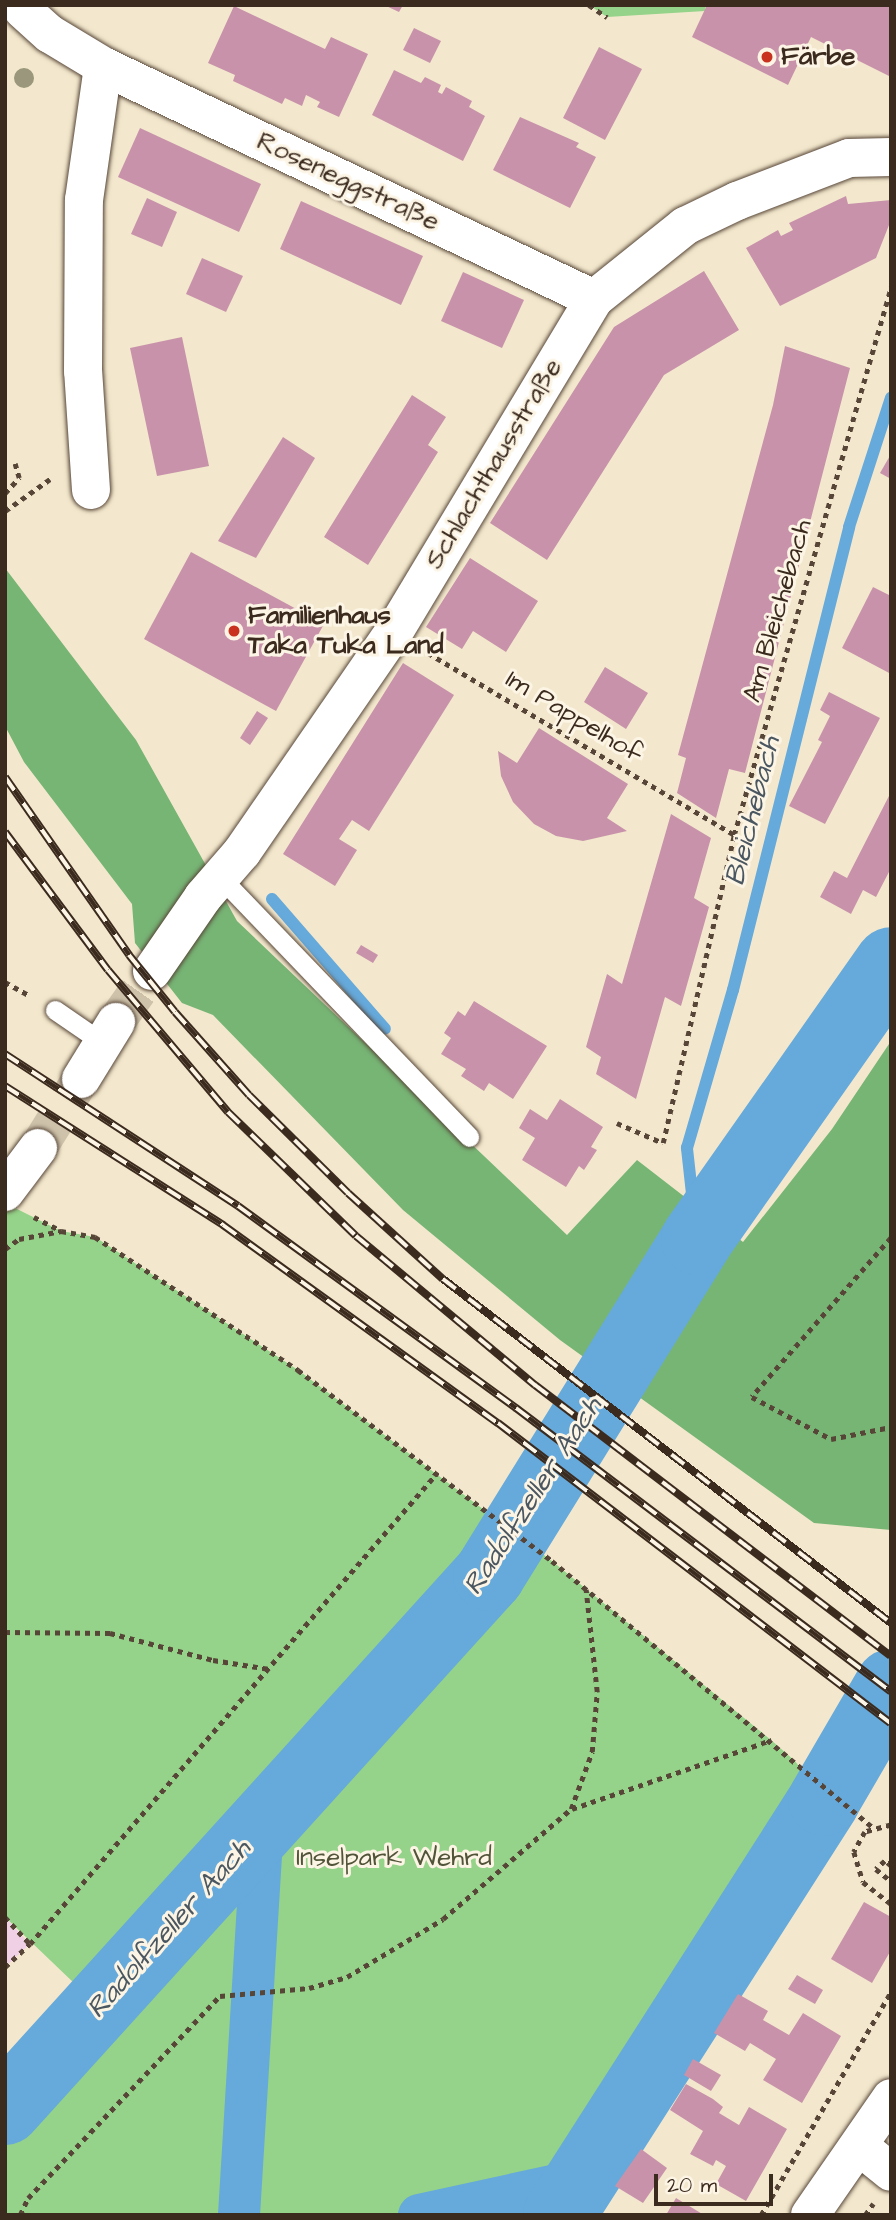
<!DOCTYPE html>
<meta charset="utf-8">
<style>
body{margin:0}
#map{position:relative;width:896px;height:2220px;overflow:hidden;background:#f3e8cd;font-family:"Architects Daughter",sans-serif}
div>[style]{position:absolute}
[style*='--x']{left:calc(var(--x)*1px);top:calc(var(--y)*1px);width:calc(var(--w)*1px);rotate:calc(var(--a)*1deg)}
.built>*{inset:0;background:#f0d0e5}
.green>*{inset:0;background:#94d389}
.forest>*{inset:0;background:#77b575}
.stream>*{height:12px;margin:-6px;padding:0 6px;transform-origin:6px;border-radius:6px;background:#66a9db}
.canal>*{height:42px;margin:-21px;padding:0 21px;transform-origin:21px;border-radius:21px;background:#66a9db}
.river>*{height:72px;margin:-36px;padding:0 36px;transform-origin:36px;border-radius:36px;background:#66a9db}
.building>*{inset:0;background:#c893aa}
.minor-tunnel>*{height:38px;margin-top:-19px;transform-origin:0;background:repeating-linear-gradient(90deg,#cec2aa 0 38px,transparent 0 57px)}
.path>*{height:4.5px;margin-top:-2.25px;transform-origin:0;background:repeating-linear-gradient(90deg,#574638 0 5px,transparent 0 10px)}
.roads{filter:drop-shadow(0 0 2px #574638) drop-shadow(0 0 2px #574638)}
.service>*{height:19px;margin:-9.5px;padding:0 9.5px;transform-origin:9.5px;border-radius:9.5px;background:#fff}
.minor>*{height:38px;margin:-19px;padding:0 19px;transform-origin:19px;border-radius:19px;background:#fff}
.secondary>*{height:38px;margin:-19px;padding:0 19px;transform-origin:19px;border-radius:19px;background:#fff}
.rail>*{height:8px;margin-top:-4px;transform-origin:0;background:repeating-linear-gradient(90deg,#fcf5e5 0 16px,#3b2a1e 0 32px);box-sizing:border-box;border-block:2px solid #3b2a1e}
.trees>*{width:20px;height:20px;margin:-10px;border-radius:50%;background:#9a977c}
.dots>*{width:19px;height:19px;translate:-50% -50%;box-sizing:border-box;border:4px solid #fcf5e5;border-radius:50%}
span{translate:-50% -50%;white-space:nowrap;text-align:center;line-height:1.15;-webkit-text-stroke:6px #fcf5e5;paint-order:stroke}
.poi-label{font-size:26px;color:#3b2a1e;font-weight:700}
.left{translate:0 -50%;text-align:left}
.street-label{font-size:26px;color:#3b2a1e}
.park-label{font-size:26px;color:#515439}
.water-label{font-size:28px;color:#4a5660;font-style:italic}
.frame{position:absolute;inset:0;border:7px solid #3b2a1e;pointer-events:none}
.scale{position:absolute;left:654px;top:2174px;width:119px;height:32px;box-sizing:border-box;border:4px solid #3b2a1e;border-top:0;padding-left:9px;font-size:21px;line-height:24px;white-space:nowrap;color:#3b2a1e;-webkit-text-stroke:5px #fcf5e5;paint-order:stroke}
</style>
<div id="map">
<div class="built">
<i style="clip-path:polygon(5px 1917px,30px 1944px,5px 1967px)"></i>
</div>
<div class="green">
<i style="clip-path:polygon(589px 5px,706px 5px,705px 11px,607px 17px)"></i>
<i style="clip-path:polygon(5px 1203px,61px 1231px,95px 1237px,298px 1370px,552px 1561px,771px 1740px,795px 1761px,824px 1800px,559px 2215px,5px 2215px,5px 2109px,98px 2006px,5px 1917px)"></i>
</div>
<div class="forest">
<i style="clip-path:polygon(5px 568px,136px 740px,237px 921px,567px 1235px,637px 1160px,743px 1242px,832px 1129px,891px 1041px,891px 1530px,814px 1523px,560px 1340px,403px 1210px,213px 1015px,182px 1003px,135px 943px,132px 904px,24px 762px,5px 726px)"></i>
</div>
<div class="stream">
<i style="--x:272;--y:899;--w:172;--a:49"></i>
<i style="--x:697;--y:1239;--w:92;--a:-96.3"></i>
<i style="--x:687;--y:1148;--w:165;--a:-73.8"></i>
<i style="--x:733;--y:990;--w:477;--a:-75.9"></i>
<i style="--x:849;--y:527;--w:136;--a:-72"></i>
</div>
<div class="canal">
<i style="--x:239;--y:2215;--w:389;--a:-86.5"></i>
<i style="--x:419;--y:2215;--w:169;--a:-12.3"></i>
</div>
<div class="river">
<i style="--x:5;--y:2109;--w:721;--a:-47.81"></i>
<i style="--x:489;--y:1575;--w:395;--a:-58.2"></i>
<i style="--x:697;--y:1239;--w:337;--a:-54.9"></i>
<i style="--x:559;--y:2215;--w:492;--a:-57.4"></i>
<i style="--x:824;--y:1800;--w:133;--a:-59.8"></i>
</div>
<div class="building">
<i style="clip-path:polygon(384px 5px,403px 5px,399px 12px)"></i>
<i style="clip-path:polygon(707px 5px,891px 5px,891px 77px,811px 37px,788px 85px,692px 37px)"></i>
<i style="clip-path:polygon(234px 6px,325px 49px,331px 37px,368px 54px,339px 117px,317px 107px,320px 102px,306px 95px,302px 106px,285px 98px,282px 104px,233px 81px,235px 75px,208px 63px)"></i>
<i style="clip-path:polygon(414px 28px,441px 41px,430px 63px,403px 50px)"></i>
<i style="clip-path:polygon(599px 47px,642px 69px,605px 140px,563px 118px)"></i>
<i style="clip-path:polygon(394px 70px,421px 83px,425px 77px,441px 85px,438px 92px,442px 94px,446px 87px,472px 101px,469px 107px,485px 116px,463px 161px,372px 115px)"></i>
<i style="clip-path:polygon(520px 117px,579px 143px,576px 147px,596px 157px,570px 208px,493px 170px)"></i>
<i style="clip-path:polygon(140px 128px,261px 184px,239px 232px,118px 177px)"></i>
<i style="clip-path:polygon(846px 196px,848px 204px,891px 200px,891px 220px,876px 258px,780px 306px,746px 248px,778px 230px,781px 236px,793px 230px,789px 223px)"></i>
<i style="clip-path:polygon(147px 198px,177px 212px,162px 247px,131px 234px)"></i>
<i style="clip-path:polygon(301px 201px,423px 256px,401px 305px,280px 249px)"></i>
<i style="clip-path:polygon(202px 258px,243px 276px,226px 312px,186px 294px)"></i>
<i style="clip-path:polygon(704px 271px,739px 330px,664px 375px,547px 560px,490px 523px,614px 327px)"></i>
<i style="clip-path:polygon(463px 272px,524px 300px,502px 348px,441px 321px)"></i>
<i style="clip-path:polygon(182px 337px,209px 466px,157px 476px,130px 348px)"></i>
<i style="clip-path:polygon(785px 346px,850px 368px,745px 773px,729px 769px,716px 818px,677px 793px,686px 758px,678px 755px,773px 405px)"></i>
<i style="clip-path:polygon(412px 395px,446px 417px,428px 445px,438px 452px,368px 565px,324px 537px)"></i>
<i style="clip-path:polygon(283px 437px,315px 458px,256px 558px,218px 541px)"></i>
<i style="clip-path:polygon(891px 454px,891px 479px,880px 473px)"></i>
<i style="clip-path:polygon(191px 552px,324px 624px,276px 711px,144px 639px)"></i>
<i style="clip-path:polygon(470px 558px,538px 601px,506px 652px,473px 631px,462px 649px,426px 627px)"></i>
<i style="clip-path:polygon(873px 587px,891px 596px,891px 674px,842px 648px)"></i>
<i style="clip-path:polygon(403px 663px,454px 695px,369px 831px,352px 820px,339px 839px,357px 850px,335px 886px,283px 854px)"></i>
<i style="clip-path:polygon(605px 667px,648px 693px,626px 729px,584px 702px)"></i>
<i style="clip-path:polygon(829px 692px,880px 718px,825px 824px,789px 806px,822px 742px,818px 740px,830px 716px,820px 710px)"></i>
<i style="clip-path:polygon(257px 711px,268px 718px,250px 745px,240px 738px)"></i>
<i style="clip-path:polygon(539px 728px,628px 784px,607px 818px,627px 831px,583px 841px,556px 836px,534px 824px,513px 802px,501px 776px,498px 751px,517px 763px)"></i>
<i style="clip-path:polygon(891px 792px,891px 868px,876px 897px,863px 890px,851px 914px,820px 897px,834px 871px,847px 878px)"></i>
<i style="clip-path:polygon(671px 814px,711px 838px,694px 898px,709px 907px,681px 1006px,665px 997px,636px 1099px,596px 1074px,601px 1057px,586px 1047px,607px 974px,622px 984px)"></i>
<i style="clip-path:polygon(361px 945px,378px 955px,373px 963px,356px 953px)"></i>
<i style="clip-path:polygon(474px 1001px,547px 1046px,513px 1099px,489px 1083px,484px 1091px,461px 1076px,466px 1069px,441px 1054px,451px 1038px,444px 1033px,458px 1011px,465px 1016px)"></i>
<i style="clip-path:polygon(560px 1099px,603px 1127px,591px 1147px,597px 1150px,584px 1170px,579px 1166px,566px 1187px,522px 1160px,535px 1138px,519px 1128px,530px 1109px,547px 1120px)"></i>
<i style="clip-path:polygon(864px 1902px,891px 1917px,891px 1950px,872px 1983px,831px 1959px)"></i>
<i style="clip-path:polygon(797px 1975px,823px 1990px,815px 2004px,788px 1989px)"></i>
<i style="clip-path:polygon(738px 1994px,768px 2011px,763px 2020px,789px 2035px,803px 2013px,841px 2036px,802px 2103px,763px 2080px,776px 2059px,750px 2043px,745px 2051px,714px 2033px)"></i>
<i style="clip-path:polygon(693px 2059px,721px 2075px,711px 2091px,684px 2075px)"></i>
<i style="clip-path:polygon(686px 2084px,713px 2099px,723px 2107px,719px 2113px,739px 2125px,749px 2107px,787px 2129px,746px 2201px,716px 2184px,726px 2166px,716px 2160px,713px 2166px,690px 2154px,703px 2131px,670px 2110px)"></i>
<i style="clip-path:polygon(641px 2149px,667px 2168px,643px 2203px,615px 2186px)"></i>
<i style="clip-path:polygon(676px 2198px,704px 2215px,666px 2215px)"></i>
</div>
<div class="minor-tunnel">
<i style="--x:116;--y:1022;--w:62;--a:-54.8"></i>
<i style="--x:38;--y:1148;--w:81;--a:-58.1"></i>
</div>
<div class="path">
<i style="--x:589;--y:5;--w:22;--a:34"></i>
<i style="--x:5;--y:493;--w:21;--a:-47"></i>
<i style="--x:19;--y:478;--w:15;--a:-106"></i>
<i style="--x:5;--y:511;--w:55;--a:-35.4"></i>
<i style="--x:428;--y:653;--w:356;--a:30.7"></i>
<i style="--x:5;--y:982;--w:29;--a:29"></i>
<i style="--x:617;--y:1123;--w:50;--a:23.5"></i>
<i style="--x:663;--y:1143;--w:316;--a:-77"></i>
<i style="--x:734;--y:835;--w:570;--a:-74.01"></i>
<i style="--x:34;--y:1217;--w:30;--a:27"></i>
<i style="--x:61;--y:1231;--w:35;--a:10"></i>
<i style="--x:95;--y:1237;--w:243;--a:33.2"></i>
<i style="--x:298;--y:1370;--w:318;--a:36.9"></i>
<i style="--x:552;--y:1561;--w:416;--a:39.7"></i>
<i style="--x:891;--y:1238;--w:211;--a:131.2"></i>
<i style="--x:752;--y:1397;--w:89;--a:28"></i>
<i style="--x:831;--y:1439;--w:61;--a:-11.3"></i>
<i style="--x:5;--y:1249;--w:17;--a:-36"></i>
<i style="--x:19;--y:1239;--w:43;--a:-10.8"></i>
<i style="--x:5;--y:1632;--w:105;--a:0.5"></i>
<i style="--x:110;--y:1633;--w:106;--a:14.7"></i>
<i style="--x:213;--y:1660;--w:57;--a:9.1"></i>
<i style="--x:572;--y:1809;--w:211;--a:-19.1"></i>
<i style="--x:891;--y:1825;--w:27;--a:165"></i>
<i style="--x:865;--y:1832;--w:23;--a:119"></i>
<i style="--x:854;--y:1852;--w:31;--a:73"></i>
<i style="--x:863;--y:1882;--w:36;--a:38"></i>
<i style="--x:891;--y:1866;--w:8;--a:-140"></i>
<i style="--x:885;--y:1861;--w:12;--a:138"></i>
<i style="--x:876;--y:1869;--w:19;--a:39"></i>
<i style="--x:5;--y:1917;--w:37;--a:47"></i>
<i style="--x:5;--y:1967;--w:34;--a:-43"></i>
<i style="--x:30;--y:1944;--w:622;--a:-49.17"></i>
<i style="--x:20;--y:2215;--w:19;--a:-65"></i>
<i style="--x:28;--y:2198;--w:279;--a:-46.5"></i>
<i style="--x:220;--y:1996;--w:89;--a:-5.1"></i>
<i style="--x:309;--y:1988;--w:40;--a:-16"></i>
<i style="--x:347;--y:1977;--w:112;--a:-31.1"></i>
<i style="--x:443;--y:1919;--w:169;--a:-40.7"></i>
<i style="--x:571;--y:1809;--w:61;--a:-69.8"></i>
<i style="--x:592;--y:1752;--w:60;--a:-85.2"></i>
<i style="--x:597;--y:1692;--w:103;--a:-96.2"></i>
<i style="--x:761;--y:2215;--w:258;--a:-59.8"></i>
<i style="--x:865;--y:2215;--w:14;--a:-54"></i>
</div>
<div class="roads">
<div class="service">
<i style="--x:220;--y:877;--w:360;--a:46.2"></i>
<i style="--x:55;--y:1010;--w:58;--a:34.5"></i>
</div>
<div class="minor">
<i style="--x:23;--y:10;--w:36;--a:42"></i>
<i style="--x:50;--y:34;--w:62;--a:31.1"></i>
<i style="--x:103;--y:66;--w:543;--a:25.39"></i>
<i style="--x:91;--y:490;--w:119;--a:-93.8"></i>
<i style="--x:83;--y:371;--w:171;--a:-89.7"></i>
<i style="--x:84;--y:200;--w:135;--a:-81.9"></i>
<i style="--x:152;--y:971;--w:90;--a:-55.4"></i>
<i style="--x:203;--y:897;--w:60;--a:-49.1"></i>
<i style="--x:242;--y:852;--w:267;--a:-55.4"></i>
<i style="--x:394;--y:632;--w:388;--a:-59"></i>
<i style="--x:594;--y:299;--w:117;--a:-38.7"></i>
<i style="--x:685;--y:226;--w:58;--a:-25.7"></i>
<i style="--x:737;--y:201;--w:120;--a:-21"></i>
<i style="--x:849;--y:158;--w:42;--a:-1.4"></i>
<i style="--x:81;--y:1079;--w:67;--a:-58.4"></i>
<i style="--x:5;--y:1192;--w:55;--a:-53.1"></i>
<i style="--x:859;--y:2146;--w:41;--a:39.1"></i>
</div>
<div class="secondary">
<i style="--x:810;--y:2215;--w:142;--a:-55.3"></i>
</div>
</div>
<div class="rail">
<i style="--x:5;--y:777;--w:217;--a:55.1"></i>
<i style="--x:129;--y:955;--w:73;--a:51.1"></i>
<i style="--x:175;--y:1012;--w:111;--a:48.3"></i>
<i style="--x:249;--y:1095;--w:139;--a:44.7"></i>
<i style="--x:348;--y:1193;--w:128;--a:42.2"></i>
<i style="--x:443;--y:1279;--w:565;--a:37.52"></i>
<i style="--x:5;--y:832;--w:172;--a:53.3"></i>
<i style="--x:108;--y:970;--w:186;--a:49.8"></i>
<i style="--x:228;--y:1112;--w:178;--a:44.1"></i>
<i style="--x:356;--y:1236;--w:233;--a:39.8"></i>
<i style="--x:535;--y:1385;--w:447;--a:37.3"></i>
<i style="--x:5;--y:1054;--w:278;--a:33.1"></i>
<i style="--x:238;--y:1206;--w:344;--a:36"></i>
<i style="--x:516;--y:1408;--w:470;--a:37.1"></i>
<i style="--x:5;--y:1086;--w:259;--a:32.5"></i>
<i style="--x:223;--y:1225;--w:339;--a:35.8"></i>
<i style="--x:498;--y:1423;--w:494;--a:37.4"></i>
</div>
<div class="trees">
<i style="left:24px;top:78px"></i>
</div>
<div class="dots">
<i style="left:767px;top:57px;background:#c8321e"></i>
<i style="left:234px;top:631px;background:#c8321e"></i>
</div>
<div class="poi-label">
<span class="left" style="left:781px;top:57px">Färbe</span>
<span class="left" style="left:248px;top:631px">Familienhaus<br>Taka Tuka Land</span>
</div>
<div class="street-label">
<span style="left:348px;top:182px;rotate:25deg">Roseneggstraße</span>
<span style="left:494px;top:464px;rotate:-59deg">Schlachthausstraße</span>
<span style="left:778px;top:611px;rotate:-74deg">Am Bleichebach</span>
<span style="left:574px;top:717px;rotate:31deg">Im Pappelhof</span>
</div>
<div class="park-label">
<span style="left:394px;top:1858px">Inselpark Wehrd</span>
</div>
<div class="water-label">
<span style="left:753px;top:811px;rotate:-76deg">Bleichebach</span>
<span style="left:533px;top:1496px;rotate:-57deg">Radolfzeller Aach</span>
<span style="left:169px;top:1929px;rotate:-48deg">Radolfzeller Aach</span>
</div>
<div class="frame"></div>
<div class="scale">20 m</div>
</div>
